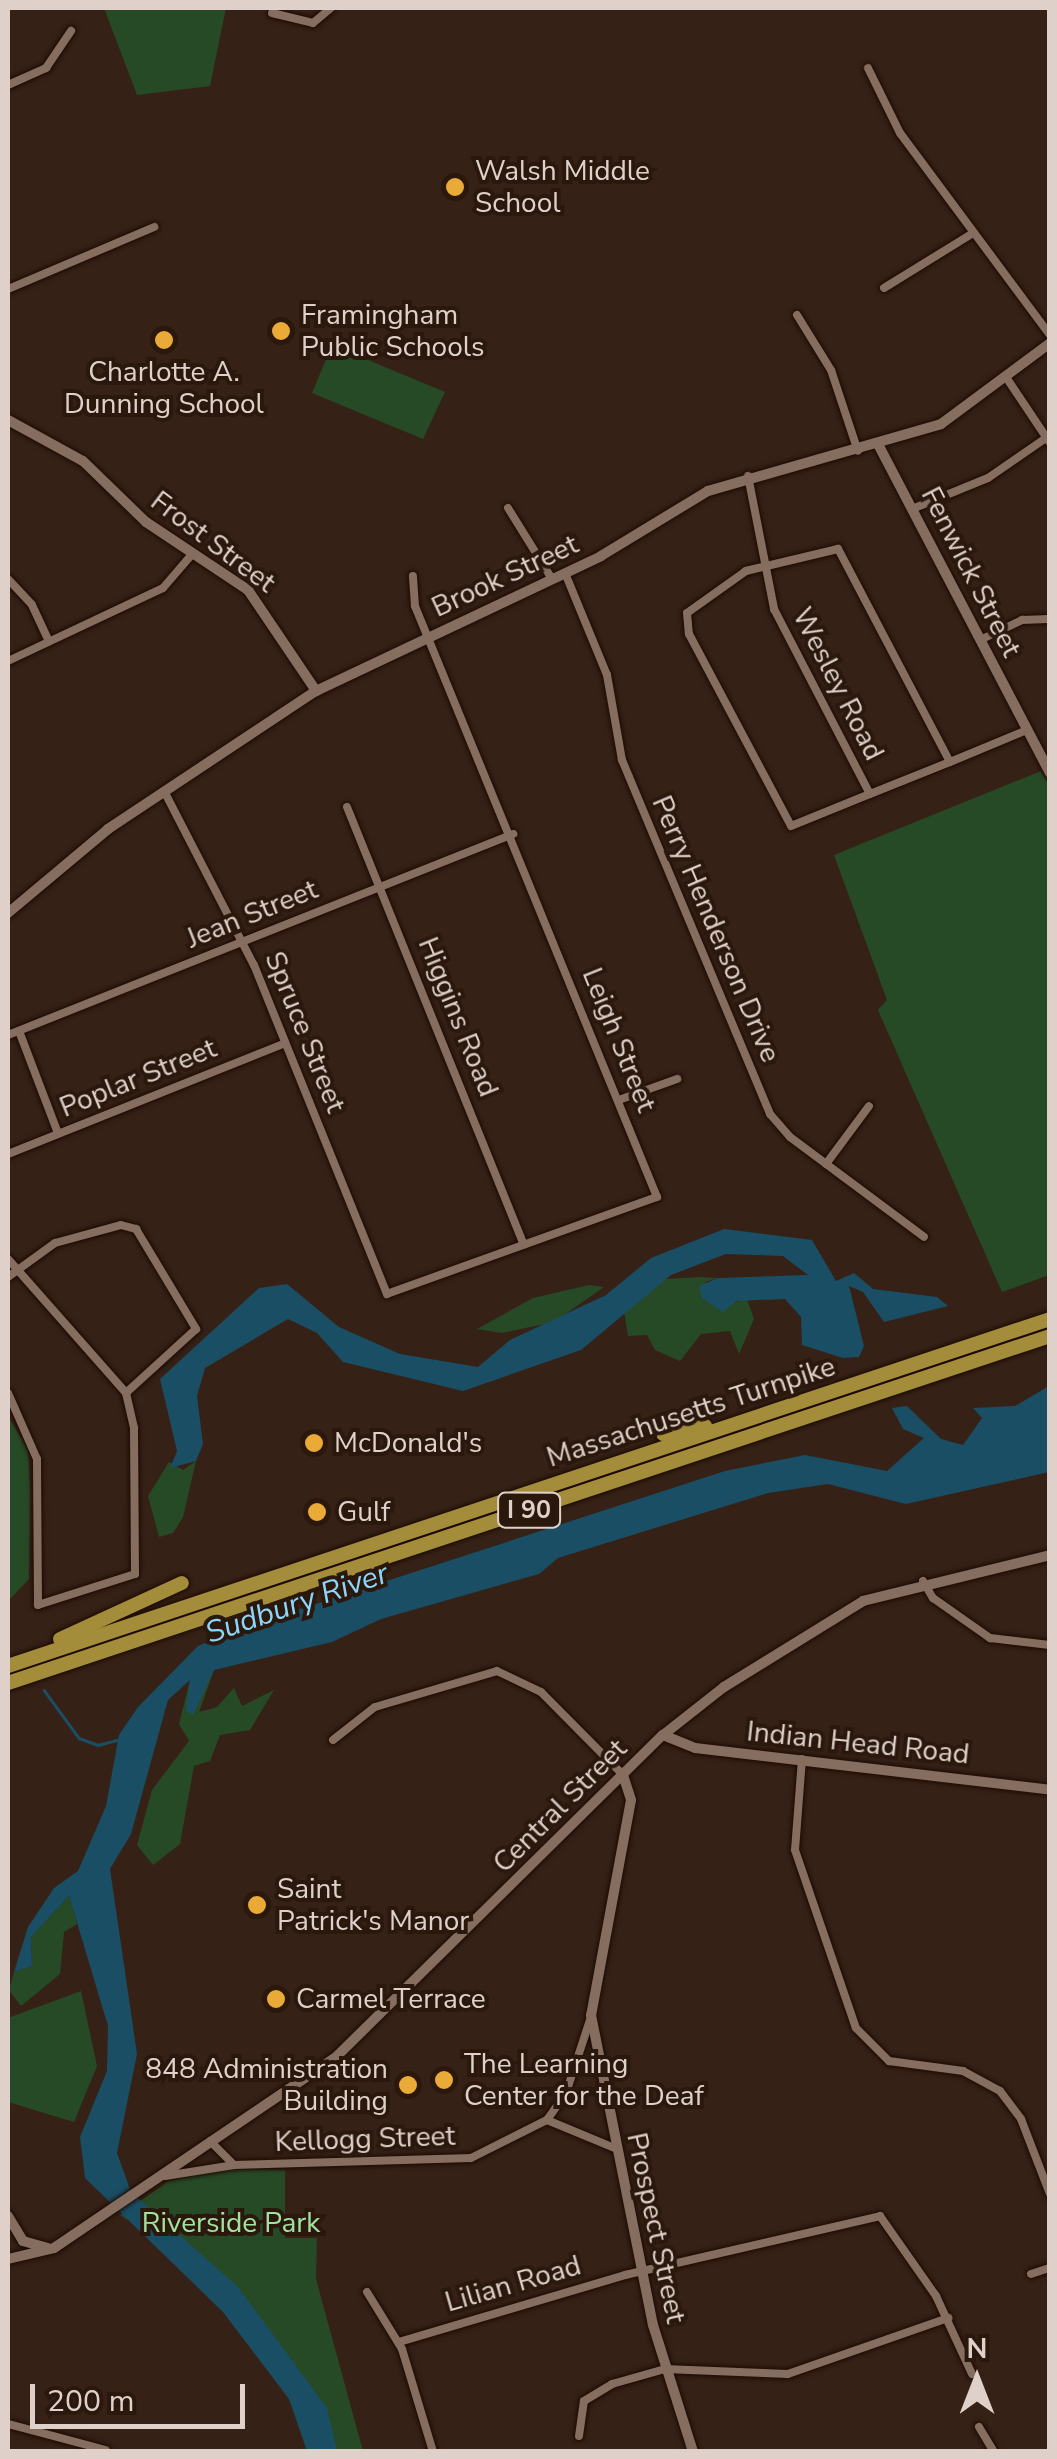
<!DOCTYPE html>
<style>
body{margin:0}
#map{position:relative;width:1057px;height:2459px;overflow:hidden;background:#362116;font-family:"Nunito Sans",sans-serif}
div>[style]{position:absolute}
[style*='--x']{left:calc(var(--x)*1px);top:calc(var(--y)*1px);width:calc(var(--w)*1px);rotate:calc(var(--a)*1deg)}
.green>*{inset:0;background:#274a26}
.water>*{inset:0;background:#1a4e65}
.stream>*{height:2.5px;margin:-1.25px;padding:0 1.25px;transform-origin:1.25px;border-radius:1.25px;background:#1a4e65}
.roads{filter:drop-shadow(0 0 2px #1c0a02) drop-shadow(0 0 2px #1c0a02)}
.street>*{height:8px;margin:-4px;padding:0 4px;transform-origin:4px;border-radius:4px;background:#856d60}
.secondary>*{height:10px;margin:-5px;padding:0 5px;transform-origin:5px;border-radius:5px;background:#856d60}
.highway>*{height:14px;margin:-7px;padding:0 7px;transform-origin:7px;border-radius:7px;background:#a38d3a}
.dots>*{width:28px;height:28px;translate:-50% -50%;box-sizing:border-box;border:5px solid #2b180d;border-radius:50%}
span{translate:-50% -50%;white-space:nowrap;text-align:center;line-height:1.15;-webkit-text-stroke:8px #2b180d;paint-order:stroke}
.shield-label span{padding:2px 8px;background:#2b180d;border:2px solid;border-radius:8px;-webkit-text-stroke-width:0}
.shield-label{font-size:25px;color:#dfd1ca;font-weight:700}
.poi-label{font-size:28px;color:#dfd1ca}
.left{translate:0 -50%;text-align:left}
.right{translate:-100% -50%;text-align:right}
.street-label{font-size:28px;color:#dfd1ca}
.park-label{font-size:28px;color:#a1e29e}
.water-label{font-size:30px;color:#8cd6fc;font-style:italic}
.frame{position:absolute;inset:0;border:10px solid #dfd1ca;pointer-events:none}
.north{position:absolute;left:927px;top:2329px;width:100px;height:100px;-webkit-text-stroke:8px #2b180d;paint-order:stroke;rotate:0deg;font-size:28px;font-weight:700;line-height:40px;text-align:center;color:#dfd1ca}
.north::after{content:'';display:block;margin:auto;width:35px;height:45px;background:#dfd1ca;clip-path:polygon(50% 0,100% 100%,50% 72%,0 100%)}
.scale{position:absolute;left:30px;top:2384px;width:215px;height:45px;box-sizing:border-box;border:5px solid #dfd1ca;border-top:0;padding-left:12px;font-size:30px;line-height:35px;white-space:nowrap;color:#dfd1ca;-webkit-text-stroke:8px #2b180d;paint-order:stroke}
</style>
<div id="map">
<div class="green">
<i style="clip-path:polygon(104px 8px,226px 8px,210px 86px,137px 95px)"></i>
<i style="clip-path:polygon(332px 345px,445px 392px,423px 439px,312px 393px)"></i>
<i style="clip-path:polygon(1041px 771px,1050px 787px,1049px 1275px,1002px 1292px,878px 1010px,887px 1000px,834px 855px)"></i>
<i style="clip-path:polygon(700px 1277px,718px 1278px,705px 1282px,719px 1306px,747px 1299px,754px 1319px,739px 1354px,730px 1331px,701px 1334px,680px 1361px,655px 1350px,647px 1335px,628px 1336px,624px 1311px,641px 1297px,666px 1279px)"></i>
<i style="clip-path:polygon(589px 1285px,604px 1287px,554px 1322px,502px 1333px,477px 1329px,533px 1298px)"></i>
<i style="clip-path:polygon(8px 1416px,28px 1450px,30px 1489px,29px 1579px,8px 1601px)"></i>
<i style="clip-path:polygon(196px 1461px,183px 1517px,173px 1533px,159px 1537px,148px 1496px,169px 1462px,183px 1470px)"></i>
<i style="clip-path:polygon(214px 1670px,199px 1712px,217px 1707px,234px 1688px,242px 1706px,274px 1690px,250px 1730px,220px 1735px,210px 1761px,194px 1766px,180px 1844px,153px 1865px,137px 1845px,152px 1790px,189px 1741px,179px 1724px,190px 1680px)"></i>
<i style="clip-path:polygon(69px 1896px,77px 1924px,64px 1932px,60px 1974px,21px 2006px,9px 1990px,14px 1972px,32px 1966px,31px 1937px)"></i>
<i style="clip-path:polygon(81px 1991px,97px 2066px,74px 2122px,8px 2102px,8px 2018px)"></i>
<i style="clip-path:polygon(221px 2169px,285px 2170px,285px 2238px,317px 2238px,316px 2279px,363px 2451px,308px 2451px,298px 2410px,195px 2261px,120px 2215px,169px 2181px)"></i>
</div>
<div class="water">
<i style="clip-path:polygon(724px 1229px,812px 1240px,836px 1281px,854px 1273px,873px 1289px,937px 1297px,948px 1306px,884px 1322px,863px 1292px,849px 1286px,864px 1346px,859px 1357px,843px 1358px,802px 1345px,801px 1317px,785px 1299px,736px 1301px,723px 1312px,702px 1298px,699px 1286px,718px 1278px,808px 1275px,783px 1256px,726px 1254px,671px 1275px,581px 1350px,463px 1391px,343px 1362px,317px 1333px,288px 1319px,205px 1368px,197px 1396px,203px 1444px,196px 1461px,170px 1468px,177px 1451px,160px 1379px,259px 1288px,287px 1284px,339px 1327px,400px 1354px,478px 1367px,510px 1340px,606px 1295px,651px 1258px)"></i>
<i style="clip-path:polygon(1049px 1386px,1049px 1472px,906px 1504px,828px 1484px,768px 1493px,558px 1558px,539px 1574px,381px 1619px,332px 1642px,214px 1670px,193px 1715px,186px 1710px,190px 1680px,168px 1700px,131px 1834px,110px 1869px,137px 2054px,117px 2153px,131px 2192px,238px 2287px,327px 2408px,337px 2451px,307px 2451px,289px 2399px,223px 2312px,85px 2178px,80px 2137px,107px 2071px,108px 2026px,69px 1896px,31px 1937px,32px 1966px,14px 1972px,28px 1927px,54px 1888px,78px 1871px,106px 1806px,119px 1735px,138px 1707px,198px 1646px,242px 1628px,725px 1471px,805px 1455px,887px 1471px,924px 1438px,903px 1429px,892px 1408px,907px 1406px,941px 1439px,963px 1445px,982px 1418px,973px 1408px,1015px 1406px)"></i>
</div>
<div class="stream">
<i style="--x:44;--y:1690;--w:59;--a:53.9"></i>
<i style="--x:79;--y:1738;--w:20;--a:20"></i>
<i style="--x:98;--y:1745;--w:23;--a:-15"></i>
</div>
<div class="roads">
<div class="street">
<i style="--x:272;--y:13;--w:42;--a:13.7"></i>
<i style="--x:313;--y:23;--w:23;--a:-40"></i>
<i style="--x:868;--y:68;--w:72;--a:63.8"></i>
<i style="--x:900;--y:133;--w:252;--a:53.4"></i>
<i style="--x:8;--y:85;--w:42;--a:-24.1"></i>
<i style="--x:46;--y:68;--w:45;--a:-56"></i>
<i style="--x:884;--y:288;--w:105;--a:-31.7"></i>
<i style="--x:8;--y:289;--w:159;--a:-23"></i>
<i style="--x:797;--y:315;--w:65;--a:58.3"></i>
<i style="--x:831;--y:370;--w:85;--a:71.6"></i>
<i style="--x:1008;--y:380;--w:76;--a:56.3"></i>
<i style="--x:748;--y:476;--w:136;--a:78.9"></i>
<i style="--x:774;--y:609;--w:208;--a:62.6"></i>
<i style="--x:508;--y:508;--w:84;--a:58.2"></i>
<i style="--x:912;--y:509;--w:82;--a:-22.2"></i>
<i style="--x:988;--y:478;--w:70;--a:-34.6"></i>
<i style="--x:565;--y:573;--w:110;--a:67.6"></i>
<i style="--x:607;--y:675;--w:86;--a:80"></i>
<i style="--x:622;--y:760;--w:384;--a:67.3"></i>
<i style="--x:770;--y:1114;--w:30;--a:49"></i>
<i style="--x:790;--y:1137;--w:167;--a:36.7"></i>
<i style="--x:8;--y:579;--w:35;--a:47"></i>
<i style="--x:32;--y:605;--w:40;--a:65"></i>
<i style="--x:980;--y:640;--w:47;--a:-25.5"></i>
<i style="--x:1022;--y:620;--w:26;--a:-2"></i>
<i style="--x:8;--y:661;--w:171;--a:-25.2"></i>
<i style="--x:163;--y:588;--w:46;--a:-49.4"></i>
<i style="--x:950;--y:762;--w:241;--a:-117.7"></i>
<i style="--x:838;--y:549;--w:95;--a:166.6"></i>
<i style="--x:746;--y:571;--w:72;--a:144.6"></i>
<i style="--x:687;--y:613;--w:21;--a:85"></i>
<i style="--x:689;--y:634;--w:217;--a:62"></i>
<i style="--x:791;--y:826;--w:85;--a:-22.1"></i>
<i style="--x:870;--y:794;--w:86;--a:-21.8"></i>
<i style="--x:950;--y:762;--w:83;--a:-22.6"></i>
<i style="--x:164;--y:791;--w:196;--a:62.7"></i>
<i style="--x:254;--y:965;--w:355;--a:68"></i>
<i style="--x:387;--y:1294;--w:287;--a:-19.8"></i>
<i style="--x:657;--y:1197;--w:639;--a:-112.27"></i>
<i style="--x:415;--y:606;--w:30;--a:-94"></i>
<i style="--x:347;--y:807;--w:472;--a:68"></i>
<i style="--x:19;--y:1031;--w:109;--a:69.1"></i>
<i style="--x:8;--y:1035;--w:544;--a:-21.7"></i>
<i style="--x:619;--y:1100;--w:62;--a:-19.9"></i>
<i style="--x:8;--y:1154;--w:298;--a:-21.8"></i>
<i style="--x:826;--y:1164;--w:72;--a:-53.4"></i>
<i style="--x:8;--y:1259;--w:179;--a:48.6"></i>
<i style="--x:126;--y:1393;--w:36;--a:77"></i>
<i style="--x:134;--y:1428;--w:146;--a:89.6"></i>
<i style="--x:135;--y:1574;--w:102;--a:162.3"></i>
<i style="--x:38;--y:1605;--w:146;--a:-90.4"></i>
<i style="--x:37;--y:1459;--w:72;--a:-113.7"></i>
<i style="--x:8;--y:1277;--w:58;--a:-35.9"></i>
<i style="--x:55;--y:1243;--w:68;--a:-15.3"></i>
<i style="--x:121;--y:1225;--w:16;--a:15"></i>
<i style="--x:136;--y:1229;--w:117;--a:59"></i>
<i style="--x:196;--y:1329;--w:95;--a:137.6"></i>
<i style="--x:923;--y:1581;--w:20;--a:60"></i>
<i style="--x:933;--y:1598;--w:70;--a:35.1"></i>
<i style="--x:990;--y:1638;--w:60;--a:6.7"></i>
<i style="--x:333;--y:1740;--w:53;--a:-38.2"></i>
<i style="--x:375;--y:1707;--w:127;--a:-16.4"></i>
<i style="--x:497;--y:1671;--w:49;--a:25.5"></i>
<i style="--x:541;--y:1692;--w:117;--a:45.3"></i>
<i style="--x:802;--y:1759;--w:91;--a:94.4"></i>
<i style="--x:795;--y:1850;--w:188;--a:71.1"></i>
<i style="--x:856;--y:2028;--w:47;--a:45"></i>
<i style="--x:889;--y:2061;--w:75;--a:7.7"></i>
<i style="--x:963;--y:2071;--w:42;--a:28.4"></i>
<i style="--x:1000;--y:2091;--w:35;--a:53"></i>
<i style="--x:1021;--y:2119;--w:80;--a:68.9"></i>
<i style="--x:547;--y:2120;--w:33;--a:-55"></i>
<i style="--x:566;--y:2093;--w:77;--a:-71.8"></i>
<i style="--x:210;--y:2141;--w:34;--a:45"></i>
<i style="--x:165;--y:2176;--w:70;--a:-9.1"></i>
<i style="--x:234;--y:2165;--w:237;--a:-1.7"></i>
<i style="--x:471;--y:2158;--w:85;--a:-26.6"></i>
<i style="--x:547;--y:2120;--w:76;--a:22.5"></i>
<i style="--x:1031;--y:2274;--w:20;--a:-18"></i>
<i style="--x:367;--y:2292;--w:67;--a:58.4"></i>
<i style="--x:402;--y:2349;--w:108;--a:73.2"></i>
<i style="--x:399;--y:2342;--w:236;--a:-16.5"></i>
<i style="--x:625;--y:2275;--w:262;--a:-13"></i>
<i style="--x:880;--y:2216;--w:98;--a:55"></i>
<i style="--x:936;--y:2296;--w:86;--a:65.2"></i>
<i style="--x:8;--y:2424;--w:101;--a:14.9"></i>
<i style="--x:979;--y:2427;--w:29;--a:59"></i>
<i style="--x:579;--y:2436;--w:35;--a:-82"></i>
<i style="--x:584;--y:2401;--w:33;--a:-31"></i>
<i style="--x:612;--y:2384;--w:55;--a:-15.8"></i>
<i style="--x:665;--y:2369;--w:123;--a:2.3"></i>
<i style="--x:788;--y:2374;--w:170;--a:-19.3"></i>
</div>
<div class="secondary">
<i style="--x:8;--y:420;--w:85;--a:28.7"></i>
<i style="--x:83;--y:461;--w:88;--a:44.1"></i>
<i style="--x:146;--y:522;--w:123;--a:33.7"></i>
<i style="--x:248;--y:590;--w:122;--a:56"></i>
<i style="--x:879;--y:446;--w:369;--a:62.4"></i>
<i style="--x:8;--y:913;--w:131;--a:-40"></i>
<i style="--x:108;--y:829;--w:250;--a:-33.6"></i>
<i style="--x:316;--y:691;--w:315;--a:-25.3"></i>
<i style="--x:601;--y:556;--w:125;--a:-31.3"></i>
<i style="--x:708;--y:491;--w:242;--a:-16"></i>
<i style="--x:941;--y:424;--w:136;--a:-36.6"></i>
<i style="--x:663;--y:1735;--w:35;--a:22"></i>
<i style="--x:695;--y:1748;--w:357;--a:6.7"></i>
<i style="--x:623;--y:1775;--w:26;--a:72"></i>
<i style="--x:631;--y:1800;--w:219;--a:100.5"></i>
<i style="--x:591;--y:2015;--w:316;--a:78.7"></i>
<i style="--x:653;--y:2325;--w:133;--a:72.5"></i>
<i style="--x:8;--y:2216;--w:29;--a:59"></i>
<i style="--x:23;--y:2241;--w:26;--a:16"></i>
<i style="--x:8;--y:2259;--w:47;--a:-13.4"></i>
<i style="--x:54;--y:2248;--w:339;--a:-34.1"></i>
<i style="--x:335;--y:2058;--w:460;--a:-44.6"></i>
<i style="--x:663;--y:1735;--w:78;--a:-38.2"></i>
<i style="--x:724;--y:1687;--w:163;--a:-31.7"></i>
<i style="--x:863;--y:1601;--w:193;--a:-13.8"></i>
</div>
<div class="highway">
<i style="--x:663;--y:1434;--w:43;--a:-10.8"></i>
<i style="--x:60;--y:1639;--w:134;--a:-24.7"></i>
<i style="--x:8;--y:1666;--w:1098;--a:-18.42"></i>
<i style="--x:8;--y:1683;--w:1098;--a:-18.42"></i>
</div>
</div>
<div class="dots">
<i style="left:455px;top:187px;background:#eaaa38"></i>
<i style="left:281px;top:331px;background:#eaaa38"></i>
<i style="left:164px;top:340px;background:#eaaa38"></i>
<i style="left:314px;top:1443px;background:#eaaa38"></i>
<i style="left:317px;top:1512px;background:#eaaa38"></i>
<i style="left:257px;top:1905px;background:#eaaa38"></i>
<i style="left:276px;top:1999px;background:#eaaa38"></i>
<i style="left:444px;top:2080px;background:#eaaa38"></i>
<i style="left:408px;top:2085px;background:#eaaa38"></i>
</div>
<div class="shield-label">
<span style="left:529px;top:1510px">I 90</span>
</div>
<div class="poi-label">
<span class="left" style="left:475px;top:187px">Walsh Middle<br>School</span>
<span class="left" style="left:301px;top:331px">Framingham<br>Public Schools</span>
<span style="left:164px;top:388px">Charlotte A.<br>Dunning School</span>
<span class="left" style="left:334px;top:1443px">McDonald's</span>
<span class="left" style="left:337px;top:1512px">Gulf</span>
<span class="left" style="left:277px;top:1905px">Saint<br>Patrick's Manor</span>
<span class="left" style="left:296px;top:1999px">Carmel Terrace</span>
<span class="left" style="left:464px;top:2080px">The Learning<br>Center for the Deaf</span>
<span class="right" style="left:388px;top:2085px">848 Administration<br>Building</span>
</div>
<div class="street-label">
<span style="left:213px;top:542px;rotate:37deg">Frost Street</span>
<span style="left:971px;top:572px;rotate:63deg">Fenwick Street</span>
<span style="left:505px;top:576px;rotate:-25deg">Brook Street</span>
<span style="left:838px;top:684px;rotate:63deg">Wesley Road</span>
<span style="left:252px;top:914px;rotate:-22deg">Jean Street</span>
<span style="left:716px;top:929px;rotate:67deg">Perry Henderson Drive</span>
<span style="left:458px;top:1017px;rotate:68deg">Higgins Road</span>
<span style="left:305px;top:1032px;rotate:68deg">Spruce Street</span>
<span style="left:619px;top:1040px;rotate:68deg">Leigh Street</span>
<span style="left:138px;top:1078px;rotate:-22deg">Poplar Street</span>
<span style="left:691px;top:1412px;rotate:-18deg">Massachusetts Turnpike</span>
<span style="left:858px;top:1743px;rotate:6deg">Indian Head Road</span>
<span style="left:560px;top:1806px;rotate:-45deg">Central Street</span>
<span style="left:365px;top:2139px;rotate:-2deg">Kellogg Street</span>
<span style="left:656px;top:2228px;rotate:78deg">Prospect Street</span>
<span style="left:513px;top:2284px;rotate:-16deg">Lilian Road</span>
</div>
<div class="park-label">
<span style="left:231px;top:2223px">Riverside Park</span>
</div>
<div class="water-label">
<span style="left:297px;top:1604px;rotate:-19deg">Sudbury River</span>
</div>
<div class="frame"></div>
<div class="north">N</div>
<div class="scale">200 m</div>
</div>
